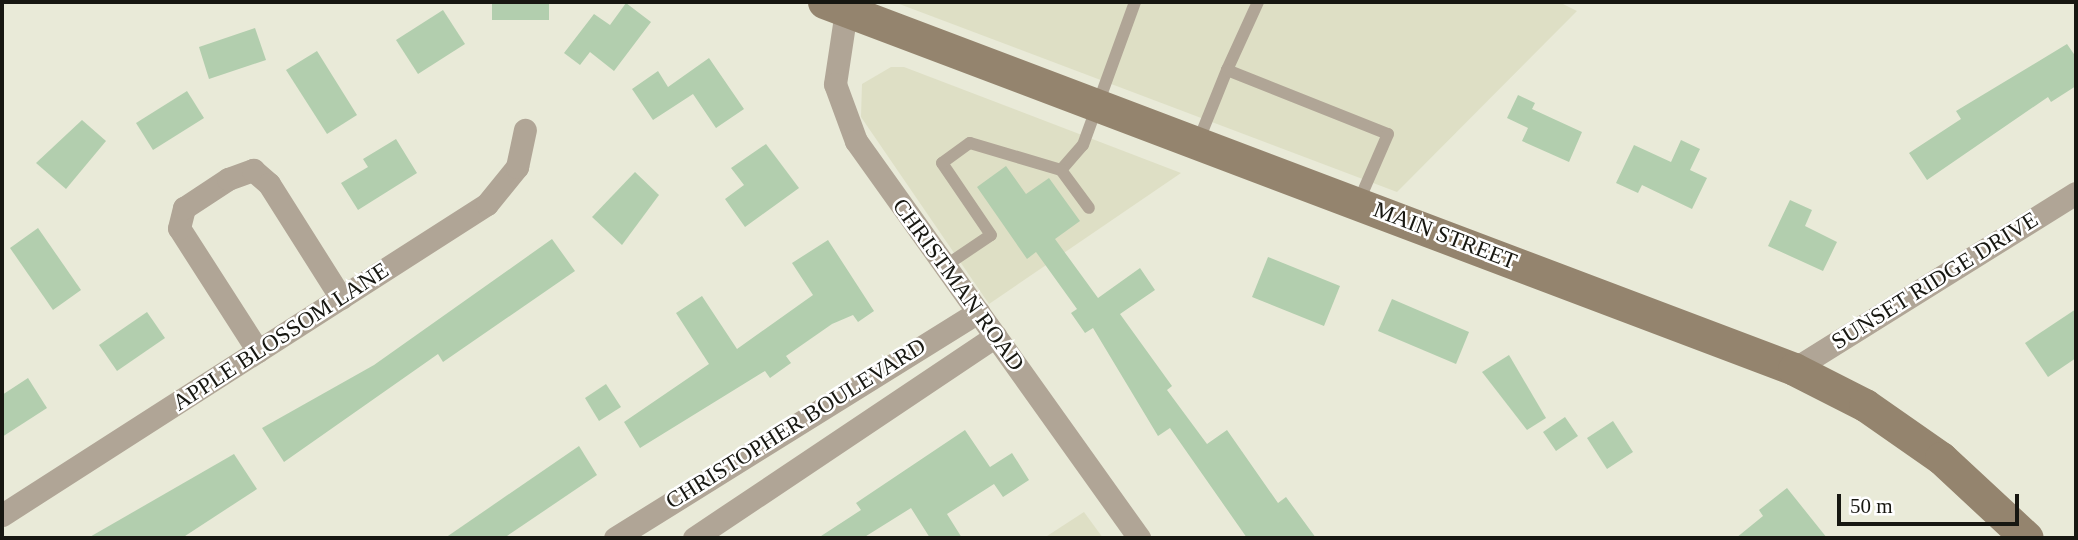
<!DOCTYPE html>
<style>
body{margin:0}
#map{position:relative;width:2078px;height:540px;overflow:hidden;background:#e9ead8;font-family:"Times New Roman",serif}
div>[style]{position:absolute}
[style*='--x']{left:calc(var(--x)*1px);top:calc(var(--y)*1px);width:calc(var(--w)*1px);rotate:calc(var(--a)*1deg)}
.built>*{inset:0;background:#dedfc5}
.building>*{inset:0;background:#b2ceae}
.lane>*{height:12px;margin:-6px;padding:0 6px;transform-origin:6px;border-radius:6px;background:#b0a596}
.street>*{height:23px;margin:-11.5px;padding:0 11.5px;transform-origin:11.5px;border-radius:11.5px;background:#b0a596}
.secondary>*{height:33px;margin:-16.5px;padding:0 16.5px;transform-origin:16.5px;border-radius:16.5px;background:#94846e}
span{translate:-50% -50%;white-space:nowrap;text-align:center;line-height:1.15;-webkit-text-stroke:5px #fff;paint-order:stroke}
.street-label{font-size:23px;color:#171711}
.frame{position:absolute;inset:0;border:4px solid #171711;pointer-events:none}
.scale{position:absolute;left:1837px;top:494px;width:182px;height:32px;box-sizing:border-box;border:4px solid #171711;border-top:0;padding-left:9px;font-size:21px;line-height:24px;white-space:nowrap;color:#171711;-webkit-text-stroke:5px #fff;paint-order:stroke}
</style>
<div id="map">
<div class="built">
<i style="clip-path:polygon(894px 2px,1559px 2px,1577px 11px,1397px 192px)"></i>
<i style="clip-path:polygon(891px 67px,904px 67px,1181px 173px,989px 304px,861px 117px,862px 84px)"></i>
<i style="clip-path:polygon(1084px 512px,1103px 538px,1044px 538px)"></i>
</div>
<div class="building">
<i style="clip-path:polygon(492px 2px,549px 2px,549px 20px,492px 20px)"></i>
<i style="clip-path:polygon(626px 3px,651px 22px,614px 71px,590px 52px,580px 65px,564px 53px,594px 14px,610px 25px)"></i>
<i style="clip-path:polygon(443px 10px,465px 44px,418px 74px,396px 40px)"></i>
<i style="clip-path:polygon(255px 28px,266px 60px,209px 79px,199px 47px)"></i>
<i style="clip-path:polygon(2067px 44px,2076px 57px,2076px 86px,2051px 102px,2048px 97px,1927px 180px,1909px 153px,1961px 119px,1956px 111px)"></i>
<i style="clip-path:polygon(317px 51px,357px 115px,327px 134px,286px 70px)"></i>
<i style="clip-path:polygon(709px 58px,744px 109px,716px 128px,693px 94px,653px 120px,632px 89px,658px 71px,668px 87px)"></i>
<i style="clip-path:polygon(187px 91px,204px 118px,153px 150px,136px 123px)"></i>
<i style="clip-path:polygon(1518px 95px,1535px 103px,1532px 109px,1582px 132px,1569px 162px,1522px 141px,1528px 128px,1507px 118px)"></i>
<i style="clip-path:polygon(82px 120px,106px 141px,66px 189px,36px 163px)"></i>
<i style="clip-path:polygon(396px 139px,417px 173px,358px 210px,341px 183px,368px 167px,363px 159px)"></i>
<i style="clip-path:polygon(1681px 140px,1700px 149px,1690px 170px,1707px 178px,1692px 209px,1642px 185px,1638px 193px,1616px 183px,1634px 145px,1671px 162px)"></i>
<i style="clip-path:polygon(766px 144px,799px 188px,745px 227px,725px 199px,744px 185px,731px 168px)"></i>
<i style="clip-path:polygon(1006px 166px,1026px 194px,1049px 178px,1080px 221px,1055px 239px,1098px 298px,1140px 268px,1155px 290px,1120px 314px,1172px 386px,1167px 390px,1207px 444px,1227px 430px,1278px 503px,1286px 497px,1316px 538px,1247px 538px,1170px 428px,1158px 436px,1093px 328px,1085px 333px,1071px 313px,1077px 309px,1036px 252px,1027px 259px,977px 187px)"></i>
<i style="clip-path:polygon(635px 172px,659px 195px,622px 245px,592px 217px)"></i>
<i style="clip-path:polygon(1790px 200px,1812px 210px,1805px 226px,1837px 242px,1823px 271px,1768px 246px)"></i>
<i style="clip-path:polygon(38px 228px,81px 290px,53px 310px,10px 248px)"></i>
<i style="clip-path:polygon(552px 239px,575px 271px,443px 362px,438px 354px,284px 462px,262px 428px,374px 365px)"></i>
<i style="clip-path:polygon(828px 240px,874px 311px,858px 322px,853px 315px,832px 324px,786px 356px,791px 363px,770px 378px,765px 371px,640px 448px,624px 422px,709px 364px,676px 313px,702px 296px,737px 349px,813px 295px,792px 263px)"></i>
<i style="clip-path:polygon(1268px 257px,1340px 286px,1324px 326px,1252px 297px)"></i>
<i style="clip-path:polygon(1392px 299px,1469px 332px,1456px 364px,1378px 331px)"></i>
<i style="clip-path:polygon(2076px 309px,2076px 358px,2048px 377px,2025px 343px)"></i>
<i style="clip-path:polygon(147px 312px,165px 338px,117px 371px,99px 345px)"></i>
<i style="clip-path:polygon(1509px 355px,1546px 418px,1527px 430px,1482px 372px)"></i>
<i style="clip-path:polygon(28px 378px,47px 408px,2px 437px,2px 395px)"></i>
<i style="clip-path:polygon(606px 384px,621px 407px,599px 421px,585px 398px)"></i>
<i style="clip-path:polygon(1565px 417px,1578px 436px,1556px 451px,1543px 432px)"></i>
<i style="clip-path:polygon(1613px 421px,1633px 452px,1607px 469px,1587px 438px)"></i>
<i style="clip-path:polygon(965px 430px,990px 467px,1012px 453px,1029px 480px,1003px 497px,994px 484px,947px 514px,962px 538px,930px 538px,911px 508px,863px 538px,818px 538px,861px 510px,856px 503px)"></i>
<i style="clip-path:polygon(579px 446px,597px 475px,504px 538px,445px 538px)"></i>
<i style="clip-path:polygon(234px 454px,257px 489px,182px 538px,88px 538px)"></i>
<i style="clip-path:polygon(1787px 488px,1827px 538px,1736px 538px,1763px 516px,1759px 510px)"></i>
</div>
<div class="lane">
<i style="--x:1227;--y:70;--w:75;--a:-65.5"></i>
<i style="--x:1198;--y:142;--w:78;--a:-68.1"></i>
<i style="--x:1227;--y:70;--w:173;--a:21.7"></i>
<i style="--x:1388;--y:134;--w:75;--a:113.5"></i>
<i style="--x:1061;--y:170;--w:33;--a:-49"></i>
<i style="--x:1083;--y:145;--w:152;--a:-70"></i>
<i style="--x:945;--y:266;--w:55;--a:-34"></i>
<i style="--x:991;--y:235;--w:87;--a:-124.2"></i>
<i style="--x:942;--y:163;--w:34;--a:-36"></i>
<i style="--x:970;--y:143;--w:95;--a:16.5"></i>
<i style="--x:1061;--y:170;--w:47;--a:53.6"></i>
</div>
<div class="street">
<i style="--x:846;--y:11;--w:74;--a:98.6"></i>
<i style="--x:835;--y:84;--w:61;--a:69.8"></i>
<i style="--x:856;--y:141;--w:488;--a:54.5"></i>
<i style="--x:258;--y:351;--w:146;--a:-122.7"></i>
<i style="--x:179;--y:228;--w:21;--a:-76"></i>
<i style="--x:184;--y:208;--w:53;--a:-33.4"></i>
<i style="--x:228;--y:179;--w:27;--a:-20"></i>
<i style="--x:253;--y:170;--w:21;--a:41"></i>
<i style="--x:269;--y:184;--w:135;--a:57.7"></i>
<i style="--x:1794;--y:369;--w:332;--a:-32"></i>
<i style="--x:2;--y:515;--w:576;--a:-32.67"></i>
<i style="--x:487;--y:204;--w:48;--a:-51"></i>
<i style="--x:517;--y:167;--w:38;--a:-78"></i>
<i style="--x:615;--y:538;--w:428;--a:-31.9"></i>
<i style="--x:694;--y:538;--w:363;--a:-33.8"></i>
</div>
<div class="secondary">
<i style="--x:824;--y:2;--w:1037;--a:20.72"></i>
<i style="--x:1794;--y:369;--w:80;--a:26.9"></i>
<i style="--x:1865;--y:405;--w:93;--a:34.9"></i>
<i style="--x:1941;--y:458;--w:117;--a:42.9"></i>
</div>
<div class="street-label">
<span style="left:1445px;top:236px;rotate:21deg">MAIN STREET</span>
<span style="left:1935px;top:281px;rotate:-32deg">SUNSET RIDGE DRIVE</span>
<span style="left:958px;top:285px;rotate:54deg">CHRISTMAN ROAD</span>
<span style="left:281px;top:337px;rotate:-33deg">APPLE BLOSSOM LANE</span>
<span style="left:796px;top:424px;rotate:-32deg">CHRISTOPHER BOULEVARD</span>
</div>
<div class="frame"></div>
<div class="scale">50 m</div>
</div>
